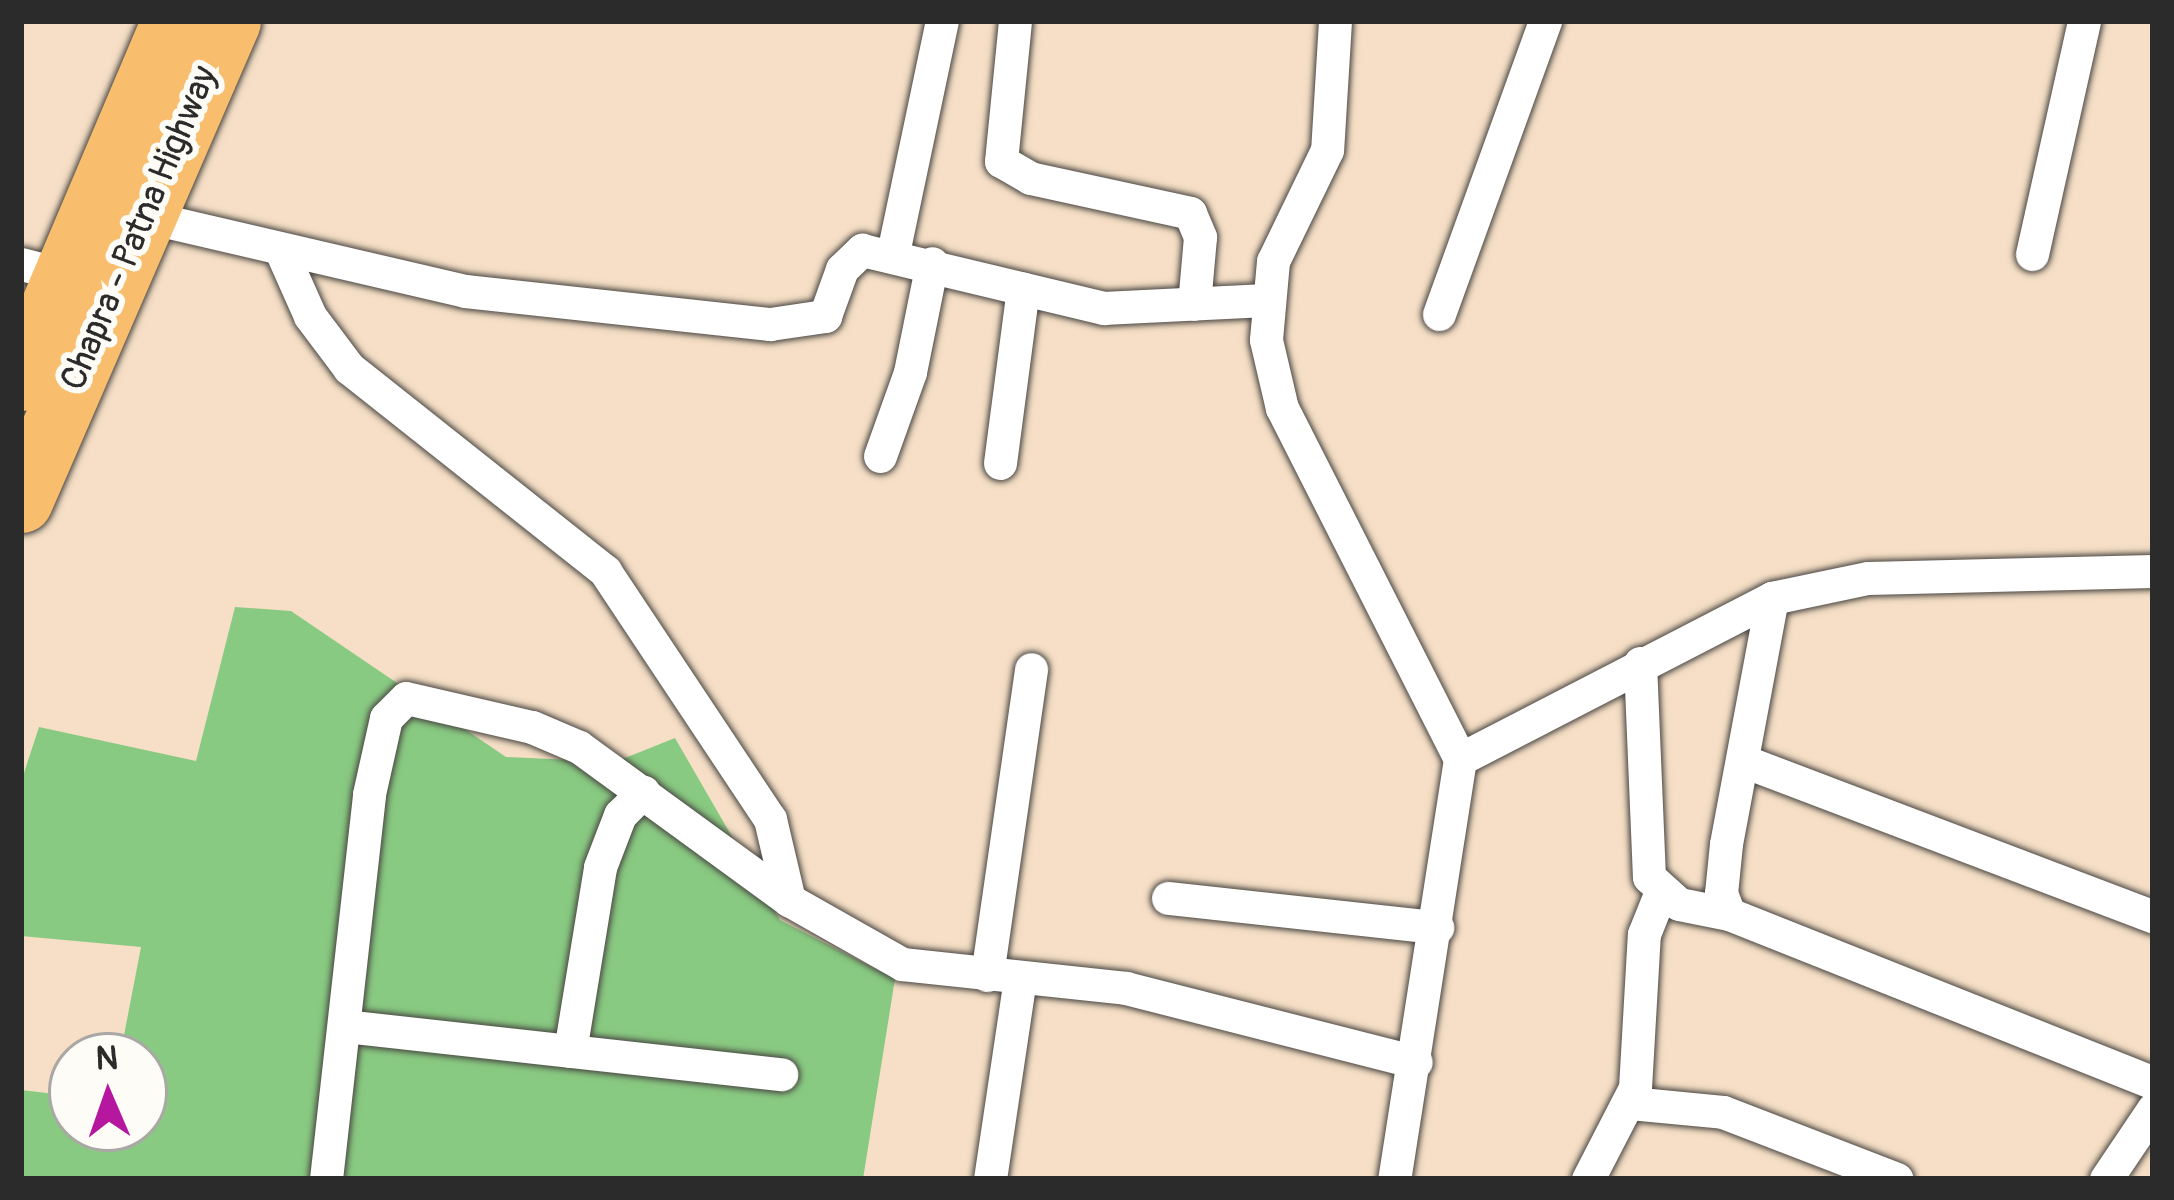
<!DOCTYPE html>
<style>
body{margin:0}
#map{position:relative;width:2174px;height:1200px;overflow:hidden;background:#f6dfc6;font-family:Pangolin,sans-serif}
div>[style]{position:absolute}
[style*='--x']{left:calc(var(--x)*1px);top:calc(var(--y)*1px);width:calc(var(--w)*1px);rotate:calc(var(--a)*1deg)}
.green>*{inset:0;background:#89ca82}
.roads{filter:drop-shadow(0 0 3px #494642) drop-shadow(0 0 3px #494642)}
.street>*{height:33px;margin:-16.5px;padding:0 16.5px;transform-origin:16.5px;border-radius:16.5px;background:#fff}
.highway>*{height:63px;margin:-31.5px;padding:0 31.5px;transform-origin:31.5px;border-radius:31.5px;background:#f9be6d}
span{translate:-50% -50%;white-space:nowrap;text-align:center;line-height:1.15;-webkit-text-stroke:12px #fdfcf7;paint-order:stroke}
.street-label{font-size:36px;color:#2b2b2b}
.frame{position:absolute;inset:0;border:24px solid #2b2b2b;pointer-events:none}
.north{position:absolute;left:48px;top:1032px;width:120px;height:120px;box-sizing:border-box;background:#fdfcf7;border:3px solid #a9a8a5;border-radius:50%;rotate:358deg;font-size:33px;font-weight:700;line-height:48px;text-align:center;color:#2b2b2b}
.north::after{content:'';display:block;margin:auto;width:42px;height:54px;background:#b5179e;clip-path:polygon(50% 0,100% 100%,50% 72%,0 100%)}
</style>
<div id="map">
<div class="green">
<i style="clip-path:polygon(235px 607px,291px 611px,506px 757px,615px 762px,675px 738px,780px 920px,895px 979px,863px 1179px,21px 1179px,21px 1090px,72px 1096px,72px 1128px,144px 1128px,144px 1056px,120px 1056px,141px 947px,21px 936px,21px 782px,39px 727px,196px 761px)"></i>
</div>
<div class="roads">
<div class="street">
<i style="--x:1015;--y:21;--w:141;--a:95.7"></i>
<i style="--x:1001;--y:161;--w:34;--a:30"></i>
<i style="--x:1030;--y:178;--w:164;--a:12.3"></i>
<i style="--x:1190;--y:213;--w:26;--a:67"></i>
<i style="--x:1200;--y:237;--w:67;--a:95.1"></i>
<i style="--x:1335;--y:21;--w:129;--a:93.5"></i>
<i style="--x:1327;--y:150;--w:123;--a:115.9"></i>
<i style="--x:1273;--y:261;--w:79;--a:95.1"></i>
<i style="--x:1266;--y:340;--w:70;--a:76.8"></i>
<i style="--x:1282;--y:408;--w:394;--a:63.1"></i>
<i style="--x:1460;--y:759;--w:425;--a:98.9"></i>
<i style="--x:143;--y:216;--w:331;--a:13.1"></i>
<i style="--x:465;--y:291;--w:307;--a:6.2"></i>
<i style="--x:770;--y:324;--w:56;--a:-8.3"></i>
<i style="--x:825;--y:316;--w:50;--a:-70.1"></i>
<i style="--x:842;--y:269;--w:28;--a:-44"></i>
<i style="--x:862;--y:250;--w:249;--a:13.5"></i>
<i style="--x:1104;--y:308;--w:161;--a:-2.8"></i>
<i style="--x:282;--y:253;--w:69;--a:66"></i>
<i style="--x:310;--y:316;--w:65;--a:53.1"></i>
<i style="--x:349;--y:368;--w:327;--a:38.4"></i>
<i style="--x:605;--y:571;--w:298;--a:56.4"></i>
<i style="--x:770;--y:819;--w:83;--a:76.8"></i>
<i style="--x:893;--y:253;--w:237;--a:-78.1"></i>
<i style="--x:2032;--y:254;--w:239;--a:-77.4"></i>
<i style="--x:21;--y:264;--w:44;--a:14.3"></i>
<i style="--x:1439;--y:314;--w:312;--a:-70.1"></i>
<i style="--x:880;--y:456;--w:89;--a:-70.3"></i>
<i style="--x:910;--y:372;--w:111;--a:-78.6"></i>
<i style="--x:1000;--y:463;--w:176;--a:-82.5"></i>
<i style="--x:1772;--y:598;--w:250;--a:100.6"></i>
<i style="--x:1726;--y:844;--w:49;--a:95.8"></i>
<i style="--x:1721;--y:893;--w:22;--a:69"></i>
<i style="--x:1729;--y:914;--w:456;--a:21.7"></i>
<i style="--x:1640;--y:663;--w:214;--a:87.6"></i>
<i style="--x:1649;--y:877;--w:40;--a:42"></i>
<i style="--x:1679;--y:904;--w:51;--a:11.3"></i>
<i style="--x:1460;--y:759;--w:351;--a:-27.3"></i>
<i style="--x:1772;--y:598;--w:98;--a:-11.8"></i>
<i style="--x:1868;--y:578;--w:285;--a:-1.4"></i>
<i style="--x:1746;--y:762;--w:436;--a:20.8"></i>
<i style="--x:1168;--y:898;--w:271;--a:6.2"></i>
<i style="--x:987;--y:975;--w:309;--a:-81.8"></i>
<i style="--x:344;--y:1026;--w:440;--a:6.3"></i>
<i style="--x:570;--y:1051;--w:186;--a:-80.7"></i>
<i style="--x:600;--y:867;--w:56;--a:-69"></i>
<i style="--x:620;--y:815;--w:33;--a:-45"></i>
<i style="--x:1630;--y:1103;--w:93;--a:5.5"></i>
<i style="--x:1723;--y:1112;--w:186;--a:21.1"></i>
<i style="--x:326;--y:1179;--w:387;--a:-83.6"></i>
<i style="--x:369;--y:794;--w:78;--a:-77.4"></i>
<i style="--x:386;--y:718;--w:28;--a:-45"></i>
<i style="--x:406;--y:698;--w:129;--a:13"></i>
<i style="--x:532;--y:727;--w:51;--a:23.1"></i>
<i style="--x:579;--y:747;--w:260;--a:36.1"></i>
<i style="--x:789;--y:900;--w:130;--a:29.5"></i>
<i style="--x:902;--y:964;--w:225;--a:6.1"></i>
<i style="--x:1126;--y:988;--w:299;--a:14.3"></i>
<i style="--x:990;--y:1179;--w:203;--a:-81.5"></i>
<i style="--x:1588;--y:1179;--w:102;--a:-62.7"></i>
<i style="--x:1635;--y:1088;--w:154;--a:-86.7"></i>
<i style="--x:1644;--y:934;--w:43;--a:-68.2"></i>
<i style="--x:2106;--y:1179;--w:84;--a:-56.1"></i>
</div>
<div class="highway">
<i style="--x:21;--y:379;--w:389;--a:-67"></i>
<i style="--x:21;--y:501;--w:523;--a:-66.57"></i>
</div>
</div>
<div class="street-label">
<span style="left:139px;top:228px;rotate:-67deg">Chapra - Patna Highway</span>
</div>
<div class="frame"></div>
<div class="north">N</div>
</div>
